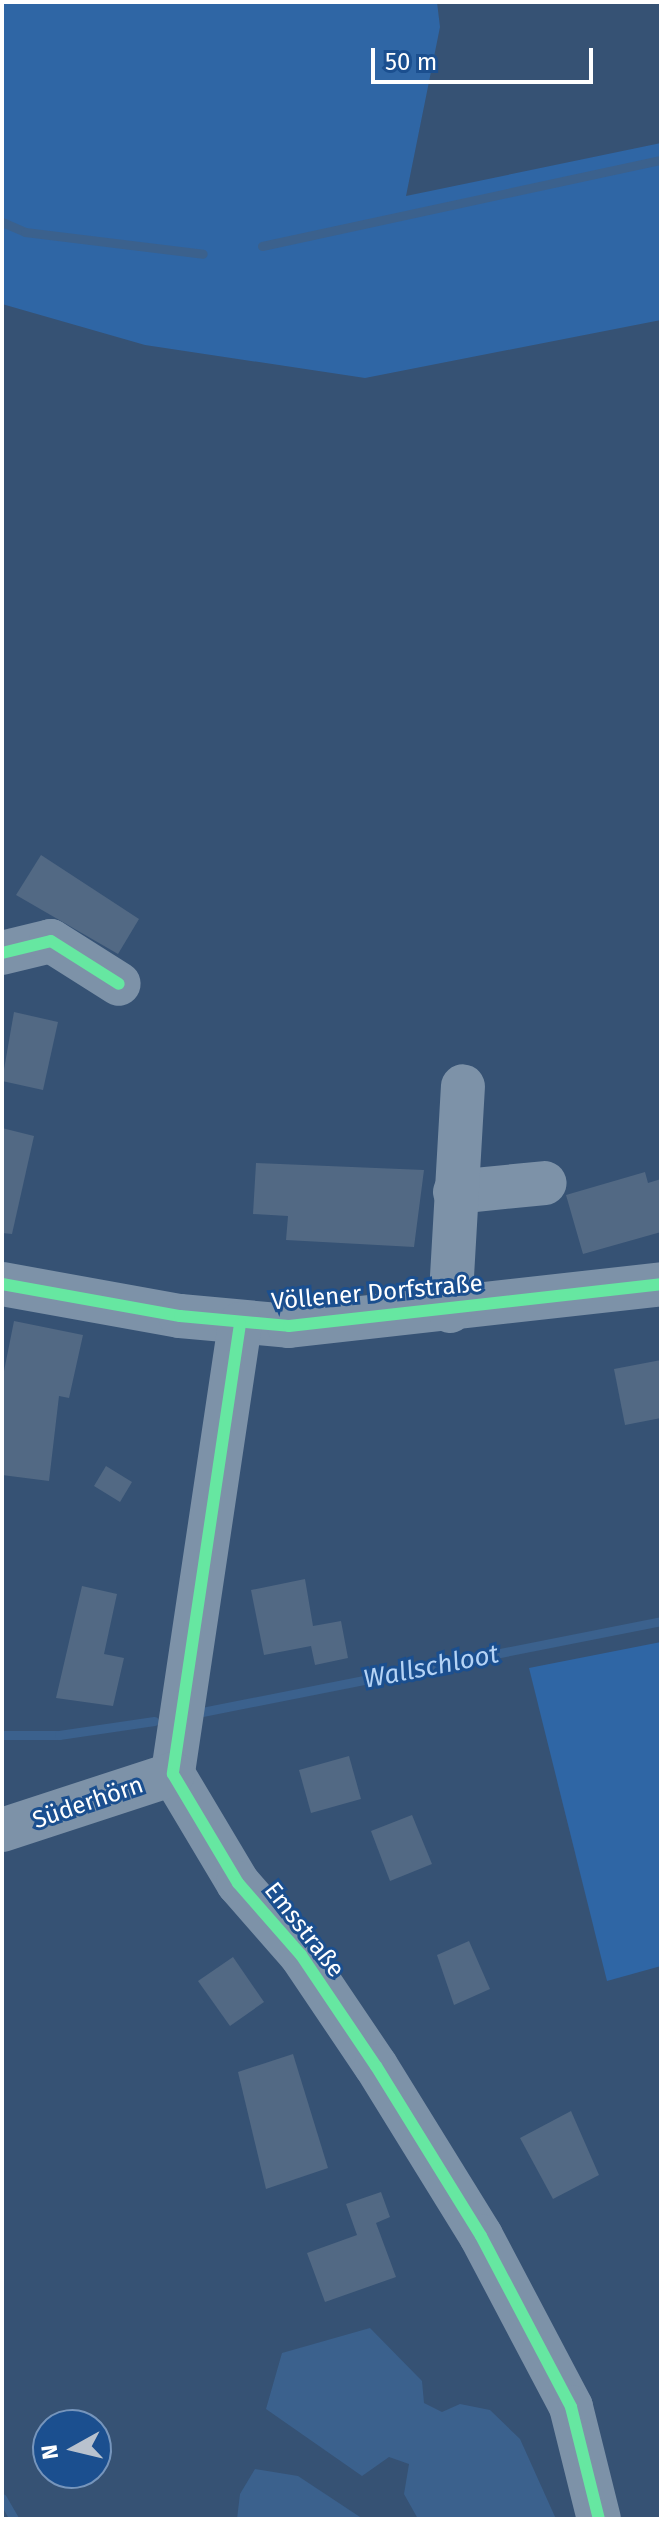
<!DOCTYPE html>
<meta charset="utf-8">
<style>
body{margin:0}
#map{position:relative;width:663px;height:2521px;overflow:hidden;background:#365274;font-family:"Fira Sans",sans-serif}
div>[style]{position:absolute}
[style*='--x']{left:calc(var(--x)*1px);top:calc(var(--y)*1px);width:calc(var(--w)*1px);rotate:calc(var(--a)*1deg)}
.green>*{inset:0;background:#2f66a5}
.water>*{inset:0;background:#3b618d}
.stream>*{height:9px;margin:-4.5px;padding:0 4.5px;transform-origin:4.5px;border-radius:4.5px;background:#3b618d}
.building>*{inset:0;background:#526984}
.minor>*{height:44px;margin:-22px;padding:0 22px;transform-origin:22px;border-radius:22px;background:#7d92a8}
.cycleway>*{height:12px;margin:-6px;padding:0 6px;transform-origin:6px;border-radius:6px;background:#66e7a1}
span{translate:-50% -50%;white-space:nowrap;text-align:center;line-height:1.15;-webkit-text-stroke:6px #1b4f8f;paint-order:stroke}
.street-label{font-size:24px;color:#fff}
.water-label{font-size:26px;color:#b5d3f5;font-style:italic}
.frame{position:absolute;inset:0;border:4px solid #fff;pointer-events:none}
.north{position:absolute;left:32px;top:2409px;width:80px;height:80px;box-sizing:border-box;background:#1b4f8f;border:2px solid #7695bc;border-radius:50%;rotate:262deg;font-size:22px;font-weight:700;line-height:32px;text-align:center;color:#fff}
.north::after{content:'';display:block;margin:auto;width:28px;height:36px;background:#b9c2ce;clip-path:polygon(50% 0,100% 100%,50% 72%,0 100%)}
.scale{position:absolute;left:371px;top:48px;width:222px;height:36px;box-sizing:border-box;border:4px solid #fff;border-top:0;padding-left:10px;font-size:24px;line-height:28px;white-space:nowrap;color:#fff;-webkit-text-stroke:6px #1b4f8f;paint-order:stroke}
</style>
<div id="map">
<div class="green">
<i style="clip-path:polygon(2px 2px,437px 2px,440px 27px,406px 196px,661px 143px,661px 320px,365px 378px,145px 345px,2px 304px)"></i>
<i style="clip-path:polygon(661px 1642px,661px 1966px,607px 1981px,529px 1668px)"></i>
</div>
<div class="water">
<i style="clip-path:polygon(370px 2328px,422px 2381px,424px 2403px,442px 2412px,460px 2404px,490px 2410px,520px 2439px,556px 2519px,418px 2519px,404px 2494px,409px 2464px,389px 2457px,362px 2476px,266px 2409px,282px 2353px)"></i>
<i style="clip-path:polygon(255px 2469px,298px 2476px,363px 2519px,237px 2519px,240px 2494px)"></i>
</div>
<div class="stream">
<i style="--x:2;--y:222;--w:25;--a:23"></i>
<i style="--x:25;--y:232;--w:179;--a:7"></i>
<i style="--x:262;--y:246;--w:408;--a:-12.2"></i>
<i style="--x:202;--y:1712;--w:468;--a:-11.2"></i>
<i style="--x:2;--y:1735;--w:57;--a:0"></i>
<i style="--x:59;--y:1735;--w:96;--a:-8.4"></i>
<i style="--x:2;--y:2498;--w:24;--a:60"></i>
</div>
<div class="building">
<i style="clip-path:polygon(41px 855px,139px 919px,118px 954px,16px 895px)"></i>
<i style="clip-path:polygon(14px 1012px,58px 1022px,43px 1090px,2px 1081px)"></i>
<i style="clip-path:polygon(2px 1128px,34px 1136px,12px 1234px,2px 1233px)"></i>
<i style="clip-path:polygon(256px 1163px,424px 1170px,414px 1247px,286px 1240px,288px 1216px,253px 1214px)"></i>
<i style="clip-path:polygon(645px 1172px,648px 1183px,661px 1179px,661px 1232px,583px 1254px,566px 1195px)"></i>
<i style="clip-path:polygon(14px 1321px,83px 1335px,69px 1398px,59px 1396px,49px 1481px,2px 1475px,2px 1381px)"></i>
<i style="clip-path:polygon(661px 1360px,661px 1418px,625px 1425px,614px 1369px)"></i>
<i style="clip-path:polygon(106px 1466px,132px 1482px,120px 1502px,94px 1486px)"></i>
<i style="clip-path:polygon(305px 1579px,313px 1626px,341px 1621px,348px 1658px,315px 1665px,311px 1646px,264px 1655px,251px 1590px)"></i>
<i style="clip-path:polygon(82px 1586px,117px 1594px,104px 1654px,124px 1658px,113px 1706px,56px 1698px)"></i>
<i style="clip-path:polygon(349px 1756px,361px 1799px,311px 1813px,299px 1770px)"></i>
<i style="clip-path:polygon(412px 1815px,432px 1864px,390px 1881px,371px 1831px)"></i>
<i style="clip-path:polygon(469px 1941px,490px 1989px,454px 2005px,437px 1955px)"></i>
<i style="clip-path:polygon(233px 1957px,264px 2002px,230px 2026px,198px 1981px)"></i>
<i style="clip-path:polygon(293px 2054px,328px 2168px,266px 2189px,238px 2072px)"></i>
<i style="clip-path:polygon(571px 2111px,599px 2175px,553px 2199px,520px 2138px)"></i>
<i style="clip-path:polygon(381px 2192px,390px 2217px,376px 2223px,396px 2277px,325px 2302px,307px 2253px,357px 2235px,346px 2204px)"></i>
</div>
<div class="minor">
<i style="--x:2;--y:953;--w:50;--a:-13.8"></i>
<i style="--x:51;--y:941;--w:80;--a:32.3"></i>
<i style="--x:455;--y:1192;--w:90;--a:-5.7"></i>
<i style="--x:2;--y:1284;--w:181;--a:10.2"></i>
<i style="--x:180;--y:1316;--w:109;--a:5.2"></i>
<i style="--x:289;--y:1326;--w:374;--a:-6.4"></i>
<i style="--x:450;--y:1311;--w:225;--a:-86.7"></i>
<i style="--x:240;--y:1324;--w:455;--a:98.5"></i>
<i style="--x:173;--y:1774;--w:127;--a:59.2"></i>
<i style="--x:238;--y:1883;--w:96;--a:48.8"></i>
<i style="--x:301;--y:1955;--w:134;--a:56"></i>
<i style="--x:376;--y:2066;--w:200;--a:58.3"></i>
<i style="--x:481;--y:2236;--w:193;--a:62.2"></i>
<i style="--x:571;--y:2407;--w:115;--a:76"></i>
<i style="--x:2;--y:1830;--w:180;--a:-18.1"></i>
</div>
<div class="cycleway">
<i style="--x:2;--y:953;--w:50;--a:-13.8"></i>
<i style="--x:51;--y:941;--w:80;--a:32.3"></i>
<i style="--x:2;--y:1284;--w:181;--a:10.2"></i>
<i style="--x:180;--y:1316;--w:109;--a:5.2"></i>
<i style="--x:289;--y:1326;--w:374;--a:-6.4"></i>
<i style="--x:240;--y:1324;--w:455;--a:98.5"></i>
<i style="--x:173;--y:1774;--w:127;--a:59.2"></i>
<i style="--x:238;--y:1883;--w:96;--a:48.8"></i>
<i style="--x:301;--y:1955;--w:134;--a:56"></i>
<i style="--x:376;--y:2066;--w:200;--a:58.3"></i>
<i style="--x:481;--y:2236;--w:193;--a:62.2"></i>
<i style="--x:571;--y:2407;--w:115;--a:76"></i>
</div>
<div class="street-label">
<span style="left:377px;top:1293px;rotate:-5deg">Völlener Dorfstraße</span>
<span style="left:88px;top:1803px;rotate:-19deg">Süderhörn</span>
<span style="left:304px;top:1930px;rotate:52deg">Emsstraße</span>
</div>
<div class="water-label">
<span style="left:431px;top:1667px;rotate:-11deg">Wallschloot</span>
</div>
<div class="frame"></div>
<div class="north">N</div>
<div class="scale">50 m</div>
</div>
